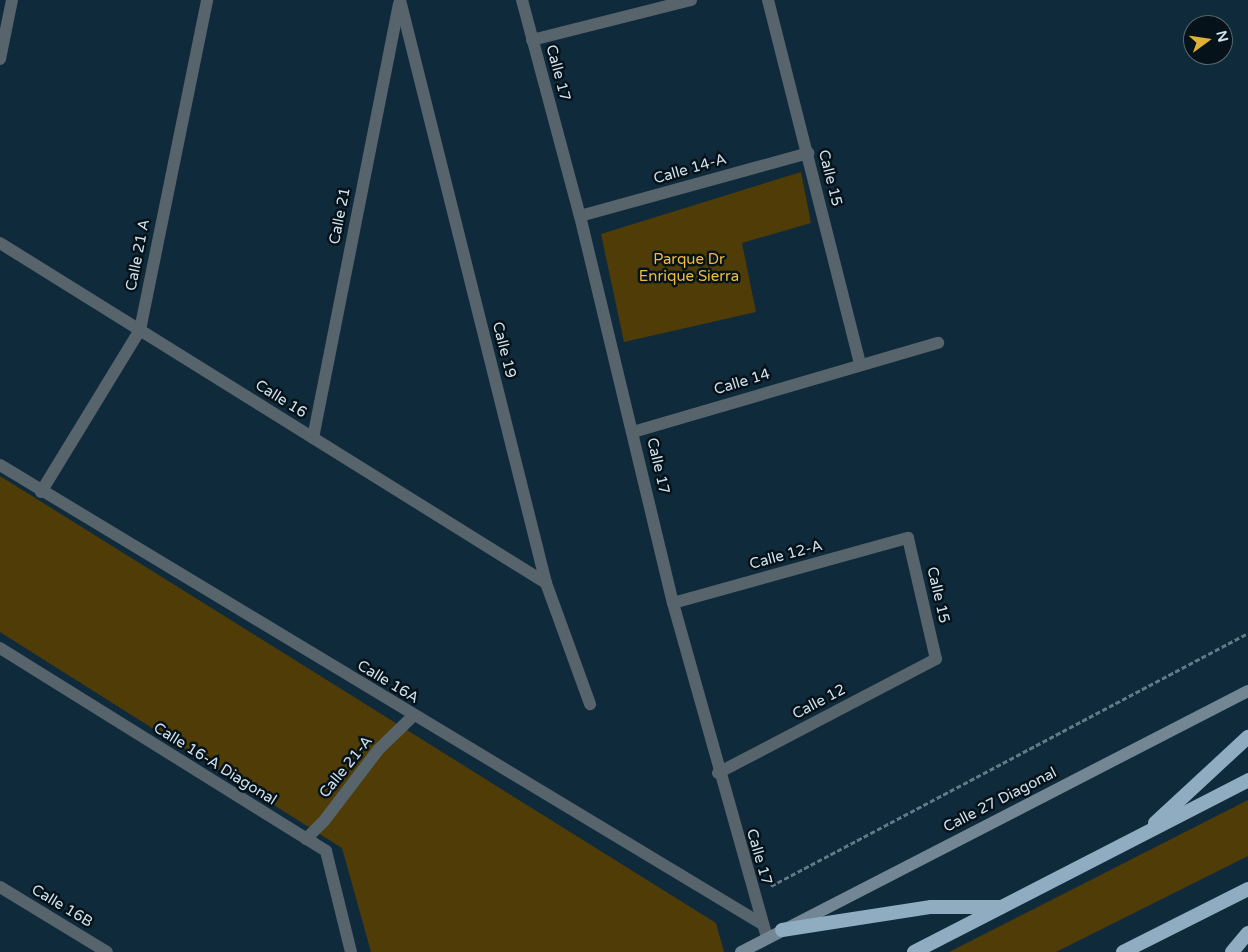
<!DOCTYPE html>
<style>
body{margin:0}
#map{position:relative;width:1248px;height:952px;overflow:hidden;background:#0f2a3b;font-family:"Varela Round",sans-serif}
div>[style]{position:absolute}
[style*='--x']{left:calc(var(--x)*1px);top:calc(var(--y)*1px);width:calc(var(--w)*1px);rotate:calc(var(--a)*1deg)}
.green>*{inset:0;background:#503c06}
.path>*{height:3px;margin-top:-1.5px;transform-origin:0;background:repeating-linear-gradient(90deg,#627987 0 5px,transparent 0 7.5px)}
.minor>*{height:12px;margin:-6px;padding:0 6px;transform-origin:6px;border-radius:6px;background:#58646c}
.secondary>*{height:12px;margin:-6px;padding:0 6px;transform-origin:6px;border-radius:6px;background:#728694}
.trunk>*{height:14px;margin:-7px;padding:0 7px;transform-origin:7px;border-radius:7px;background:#90acc0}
span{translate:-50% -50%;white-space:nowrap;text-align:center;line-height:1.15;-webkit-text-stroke:5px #061219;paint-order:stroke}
.street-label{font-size:15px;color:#d1e1ec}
.park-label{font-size:15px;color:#efbd3b}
.north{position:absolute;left:1183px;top:15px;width:50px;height:50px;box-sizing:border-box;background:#061219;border:1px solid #57656d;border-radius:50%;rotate:76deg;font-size:14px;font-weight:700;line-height:20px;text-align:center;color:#d1e1ec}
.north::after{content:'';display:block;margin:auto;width:18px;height:22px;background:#e0b034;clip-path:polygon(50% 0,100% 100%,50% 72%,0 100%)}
</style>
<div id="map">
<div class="green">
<i style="clip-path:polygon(801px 172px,811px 223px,742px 243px,756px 312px,624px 342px,601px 234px)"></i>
<i style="clip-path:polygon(0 476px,716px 923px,724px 952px,371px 952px,342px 848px,0 632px)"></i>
<i style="clip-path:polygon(1248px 800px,1248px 856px,1056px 952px,949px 952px)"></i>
</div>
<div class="path">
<i style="--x:771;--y:886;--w:540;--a:-27.94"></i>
</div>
<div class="minor">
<i style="--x:400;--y:0;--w:601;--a:75.94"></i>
<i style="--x:546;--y:583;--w:129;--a:70"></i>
<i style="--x:522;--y:0;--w:224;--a:75"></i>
<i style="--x:580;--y:216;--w:398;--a:76.5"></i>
<i style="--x:673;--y:603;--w:348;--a:74.3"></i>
<i style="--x:768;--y:0;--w:375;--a:75.8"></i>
<i style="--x:532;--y:40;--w:164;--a:-14.1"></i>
<i style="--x:0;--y:59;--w:60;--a:-78.5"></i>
<i style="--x:580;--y:216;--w:237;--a:-15.4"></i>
<i style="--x:0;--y:243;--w:643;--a:31.91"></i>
<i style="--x:633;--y:432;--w:318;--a:-16.3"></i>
<i style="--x:313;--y:438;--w:442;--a:-78.8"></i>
<i style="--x:0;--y:465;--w:890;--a:31.06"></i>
<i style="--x:41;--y:492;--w:190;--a:-58.6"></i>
<i style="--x:140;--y:330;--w:337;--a:-78.5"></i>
<i style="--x:673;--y:603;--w:244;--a:-15.5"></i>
<i style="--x:908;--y:538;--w:124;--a:77"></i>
<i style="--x:936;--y:659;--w:246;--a:152.4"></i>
<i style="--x:0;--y:648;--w:384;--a:31.9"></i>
<i style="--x:326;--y:851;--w:104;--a:76.1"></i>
<i style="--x:306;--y:839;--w:25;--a:-45"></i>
<i style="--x:324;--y:821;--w:89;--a:-52.7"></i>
<i style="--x:378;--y:750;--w:49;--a:-44.2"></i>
<i style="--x:0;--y:887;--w:125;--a:31.3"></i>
</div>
<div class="secondary">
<i style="--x:741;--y:952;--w:570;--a:-27.24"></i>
</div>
<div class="trunk">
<i style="--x:1155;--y:823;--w:127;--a:-42.8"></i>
<i style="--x:782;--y:930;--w:151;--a:-8.8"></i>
<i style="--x:931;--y:907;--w:70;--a:0"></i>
<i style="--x:914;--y:952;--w:376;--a:-27.2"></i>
<i style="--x:1123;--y:952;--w:140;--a:-26.7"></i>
<i style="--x:1232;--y:952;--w:25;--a:-50"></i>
</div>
<div class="street-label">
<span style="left:558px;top:73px;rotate:75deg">Calle 17</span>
<span style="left:690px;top:169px;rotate:-16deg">Calle 14-A</span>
<span style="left:830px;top:178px;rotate:76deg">Calle 15</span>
<span style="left:340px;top:216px;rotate:-79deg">Calle 21</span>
<span style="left:138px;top:255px;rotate:-79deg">Calle 21 A</span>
<span style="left:504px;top:350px;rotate:76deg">Calle 19</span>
<span style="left:742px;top:382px;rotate:-17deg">Calle 14</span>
<span style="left:281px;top:399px;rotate:32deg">Calle 16</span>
<span style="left:658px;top:466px;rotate:77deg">Calle 17</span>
<span style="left:786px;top:555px;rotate:-15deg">Calle 12-A</span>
<span style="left:938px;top:595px;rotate:77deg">Calle 15</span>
<span style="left:388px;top:682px;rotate:31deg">Calle 16A</span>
<span style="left:819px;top:702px;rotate:-28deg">Calle 12</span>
<span style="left:215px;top:764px;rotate:32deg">Calle 16-A Diagonal</span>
<span style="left:346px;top:767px;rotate:-51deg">Calle 21-A</span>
<span style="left:1000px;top:800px;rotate:-27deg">Calle 27 Diagonal</span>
<span style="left:759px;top:857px;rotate:74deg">Calle 17</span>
<span style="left:62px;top:906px;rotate:31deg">Calle 16B</span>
</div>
<div class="park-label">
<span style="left:689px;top:268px">Parque Dr<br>Enrique Sierra</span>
</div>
<div class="north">N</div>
</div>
